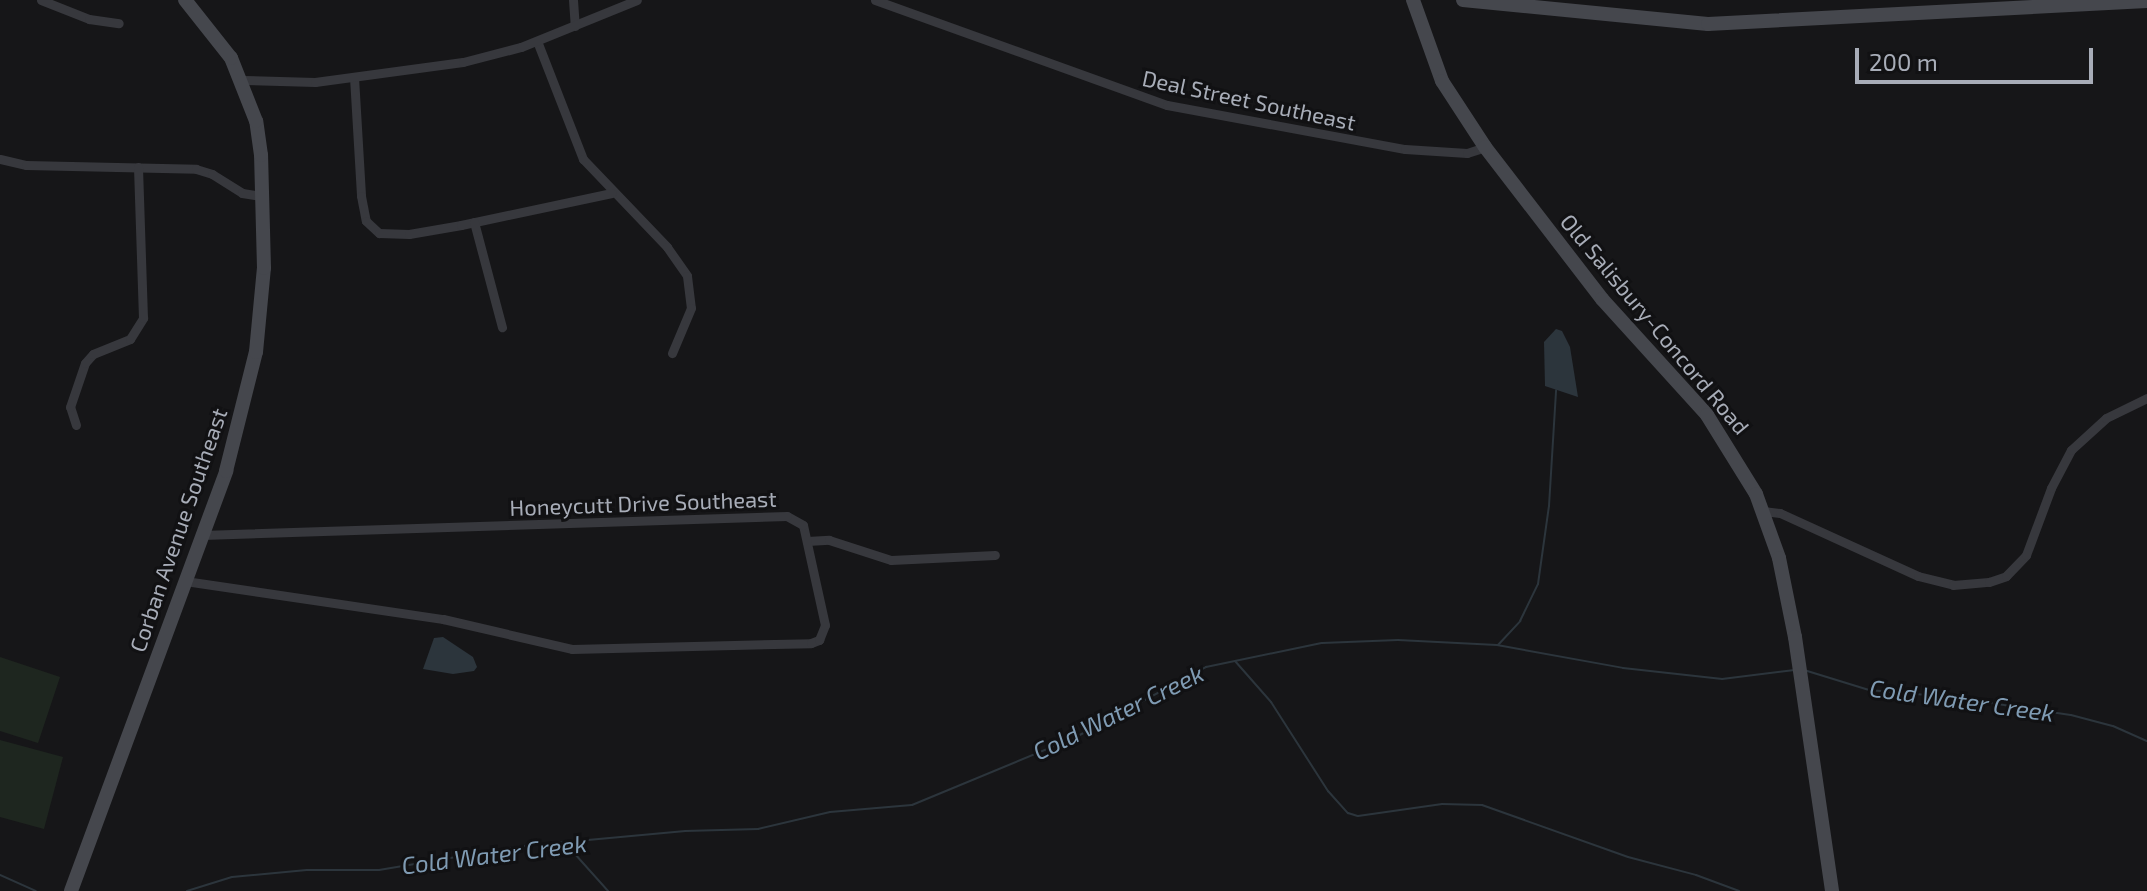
<!DOCTYPE html>
<style>
body{margin:0}
#map{position:relative;width:2147px;height:891px;overflow:hidden;background:#161618;font-family:"Exo 2",sans-serif}
div>[style]{position:absolute}
[style*='--x']{left:calc(var(--x)*1px);top:calc(var(--y)*1px);width:calc(var(--w)*1px);rotate:calc(var(--a)*1deg)}
.green>*{inset:0;background:#1e261f}
.water>*{inset:0;background:#2c353c}
.stream>*{height:2px;margin:-1px;padding:0 1px;transform-origin:1px;border-radius:1px;background:#2c353c}
.street>*{height:9px;margin:-4.5px;padding:0 4.5px;transform-origin:4.5px;border-radius:4.5px;background:#37383d}
.secondary>*{height:14px;margin:-7px;padding:0 7px;transform-origin:7px;border-radius:7px;background:#45474d}
span{translate:-50% -50%;white-space:nowrap;text-align:center;line-height:1.15;-webkit-text-stroke:6px #111113;paint-order:stroke}
.street-label{font-size:22px;color:#a8adb8}
.water-label{font-size:24px;color:#7f9bb3;font-style:italic}
.scale{position:absolute;left:1855px;top:48px;width:238px;height:36px;box-sizing:border-box;border:4px solid #a8adb8;border-top:0;padding-left:10px;font-size:24px;line-height:28px;white-space:nowrap;color:#a8adb8;-webkit-text-stroke:6px #111113;paint-order:stroke}
</style>
<div id="map">
<div class="green">
<i style="clip-path:polygon(0 657px,60px 677px,38px 743px,0 731px)"></i>
<i style="clip-path:polygon(0 740px,63px 757px,44px 829px,0 817px)"></i>
</div>
<div class="water">
<i style="clip-path:polygon(1556px 329px,1562px 331px,1570px 347px,1578px 397px,1545px 386px,1544px 342px)"></i>
<i style="clip-path:polygon(443px 637px,473px 657px,477px 667px,474px 671px,453px 674px,423px 669px,434px 638px)"></i>
</div>
<div class="stream">
<i style="--x:1498;--y:645;--w:33;--a:-47"></i>
<i style="--x:1520;--y:621;--w:41;--a:-64.1"></i>
<i style="--x:1538;--y:584;--w:79;--a:-82"></i>
<i style="--x:1549;--y:506;--w:116;--a:-86.5"></i>
<i style="--x:1235;--y:661;--w:55;--a:48.7"></i>
<i style="--x:1271;--y:702;--w:106;--a:57.4"></i>
<i style="--x:1328;--y:791;--w:30;--a:48"></i>
<i style="--x:1348;--y:813;--w:10;--a:17"></i>
<i style="--x:1358;--y:816;--w:85;--a:-8.1"></i>
<i style="--x:1442;--y:804;--w:40;--a:1.4"></i>
<i style="--x:1482;--y:805;--w:155;--a:19.6"></i>
<i style="--x:1628;--y:857;--w:70;--a:14.8"></i>
<i style="--x:1696;--y:875;--w:46;--a:20.4"></i>
<i style="--x:1804;--y:670;--w:68;--a:17.1"></i>
<i style="--x:1869;--y:690;--w:81;--a:4.9"></i>
<i style="--x:1950;--y:697;--w:122;--a:8.5"></i>
<i style="--x:2071;--y:715;--w:43;--a:14.7"></i>
<i style="--x:2113;--y:726;--w:37;--a:24"></i>
<i style="--x:566;--y:844;--w:63;--a:48.2"></i>
<i style="--x:0;--y:875;--w:39;--a:24"></i>
<i style="--x:187;--y:891;--w:47;--a:-17.3"></i>
<i style="--x:232;--y:877;--w:75;--a:-5.3"></i>
<i style="--x:307;--y:870;--w:72;--a:0"></i>
<i style="--x:379;--y:870;--w:146;--a:-9.5"></i>
<i style="--x:523;--y:846;--w:163;--a:-5.3"></i>
<i style="--x:685;--y:831;--w:73;--a:-1.6"></i>
<i style="--x:758;--y:829;--w:74;--a:-13.3"></i>
<i style="--x:830;--y:812;--w:82;--a:-4.9"></i>
<i style="--x:912;--y:805;--w:178;--a:-22.5"></i>
<i style="--x:1076;--y:737;--w:148;--a:-28.3"></i>
<i style="--x:1206;--y:667;--w:118;--a:-11.7"></i>
<i style="--x:1322;--y:643;--w:76;--a:-2.3"></i>
<i style="--x:1398;--y:640;--w:99;--a:2.9"></i>
<i style="--x:1497;--y:645;--w:128;--a:10.3"></i>
<i style="--x:1623;--y:668;--w:100;--a:6.3"></i>
<i style="--x:1722;--y:679;--w:73;--a:-7.1"></i>
</div>
<div class="street">
<i style="--x:41;--y:0;--w:52;--a:21.6"></i>
<i style="--x:89;--y:19;--w:30;--a:8"></i>
<i style="--x:573;--y:0;--w:26;--a:86"></i>
<i style="--x:875;--y:0;--w:310;--a:19.8"></i>
<i style="--x:1167;--y:105;--w:242;--a:10.5"></i>
<i style="--x:1405;--y:149;--w:62;--a:3.7"></i>
<i style="--x:1467;--y:153;--w:19;--a:-18"></i>
<i style="--x:537;--y:41;--w:127;--a:68.7"></i>
<i style="--x:583;--y:159;--w:122;--a:46.3"></i>
<i style="--x:667;--y:247;--w:35;--a:55"></i>
<i style="--x:687;--y:276;--w:32;--a:83"></i>
<i style="--x:691;--y:308;--w:49;--a:112.9"></i>
<i style="--x:354;--y:77;--w:119;--a:86.6"></i>
<i style="--x:361;--y:196;--w:25;--a:79"></i>
<i style="--x:366;--y:221;--w:18;--a:43"></i>
<i style="--x:379;--y:233;--w:30;--a:2"></i>
<i style="--x:409;--y:234;--w:53;--a:-9.8"></i>
<i style="--x:461;--y:225;--w:154;--a:-12"></i>
<i style="--x:243;--y:80;--w:72;--a:1.6"></i>
<i style="--x:315;--y:82;--w:149;--a:-7.7"></i>
<i style="--x:463;--y:62;--w:60;--a:-14.5"></i>
<i style="--x:521;--y:47;--w:125;--a:-22.1"></i>
<i style="--x:0;--y:159;--w:27;--a:13"></i>
<i style="--x:26;--y:165;--w:170;--a:1.3"></i>
<i style="--x:196;--y:169;--w:17;--a:17"></i>
<i style="--x:212;--y:174;--w:36;--a:32"></i>
<i style="--x:242;--y:193;--w:20;--a:9"></i>
<i style="--x:474;--y:222;--w:109;--a:75.1"></i>
<i style="--x:76;--y:425;--w:19;--a:-108"></i>
<i style="--x:70;--y:407;--w:46;--a:-71.2"></i>
<i style="--x:85;--y:363;--w:12;--a:-48"></i>
<i style="--x:93;--y:354;--w:40;--a:-22"></i>
<i style="--x:130;--y:339;--w:25;--a:-58"></i>
<i style="--x:143;--y:318;--w:151;--a:-91.9"></i>
<i style="--x:1763;--y:511;--w:17;--a:7"></i>
<i style="--x:1780;--y:513;--w:152;--a:24.5"></i>
<i style="--x:1918;--y:576;--w:36;--a:14"></i>
<i style="--x:1953;--y:585;--w:36;--a:-5"></i>
<i style="--x:1989;--y:582;--w:18;--a:-19"></i>
<i style="--x:2006;--y:576;--w:29;--a:-46"></i>
<i style="--x:2026;--y:555;--w:72;--a:-69.5"></i>
<i style="--x:2051;--y:488;--w:43;--a:-62.2"></i>
<i style="--x:2071;--y:450;--w:47;--a:-42.4"></i>
<i style="--x:2106;--y:418;--w:46;--a:-26"></i>
<i style="--x:807;--y:541;--w:22;--a:-3"></i>
<i style="--x:829;--y:540;--w:65;--a:17.9"></i>
<i style="--x:891;--y:560;--w:104;--a:-2.8"></i>
<i style="--x:185;--y:581;--w:261;--a:8.4"></i>
<i style="--x:443;--y:619;--w:132;--a:13.1"></i>
<i style="--x:572;--y:649;--w:239;--a:-1.4"></i>
<i style="--x:811;--y:643;--w:9;--a:-21"></i>
<i style="--x:819;--y:640;--w:16;--a:-68"></i>
<i style="--x:825;--y:625;--w:102;--a:-102.4"></i>
<i style="--x:803;--y:525;--w:18;--a:-151"></i>
<i style="--x:787;--y:516;--w:585;--a:178.14"></i>
</div>
<div class="secondary">
<i style="--x:1413;--y:0;--w:86;--a:70.3"></i>
<i style="--x:1442;--y:81;--w:79;--a:56.9"></i>
<i style="--x:1485;--y:147;--w:192;--a:52.4"></i>
<i style="--x:1602;--y:299;--w:156;--a:47.8"></i>
<i style="--x:1707;--y:415;--w:93;--a:58.2"></i>
<i style="--x:1756;--y:494;--w:68;--a:70.2"></i>
<i style="--x:1779;--y:558;--w:81;--a:78.6"></i>
<i style="--x:1795;--y:637;--w:257;--a:81.7"></i>
<i style="--x:1463;--y:0;--w:246;--a:5.6"></i>
<i style="--x:1708;--y:24;--w:440;--a:-3"></i>
<i style="--x:71;--y:891;--w:448;--a:-69.7"></i>
<i style="--x:226;--y:471;--w:123;--a:-75.9"></i>
<i style="--x:256;--y:352;--w:84;--a:-84.6"></i>
<i style="--x:264;--y:268;--w:113;--a:-91.5"></i>
<i style="--x:261;--y:155;--w:34;--a:-98"></i>
<i style="--x:256;--y:121;--w:68;--a:-111.6"></i>
<i style="--x:231;--y:58;--w:74;--a:-128.4"></i>
</div>
<div class="street-label">
<span style="left:1249px;top:100px;rotate:12deg">Deal Street Southeast</span>
<span style="left:1655px;top:324px;rotate:50deg">Old Salisbury-Concord Road</span>
<span style="left:643px;top:503px;rotate:-2deg">Honeycutt Drive Southeast</span>
<span style="left:178px;top:530px;rotate:-71deg">Corban Avenue Southeast</span>
</div>
<div class="water-label">
<span style="left:1962px;top:700px;rotate:8deg">Cold Water Creek</span>
<span style="left:1118px;top:712px;rotate:-26deg">Cold Water Creek</span>
<span style="left:494px;top:854px;rotate:-7deg">Cold Water Creek</span>
</div>
<div class="scale">200 m</div>
</div>
